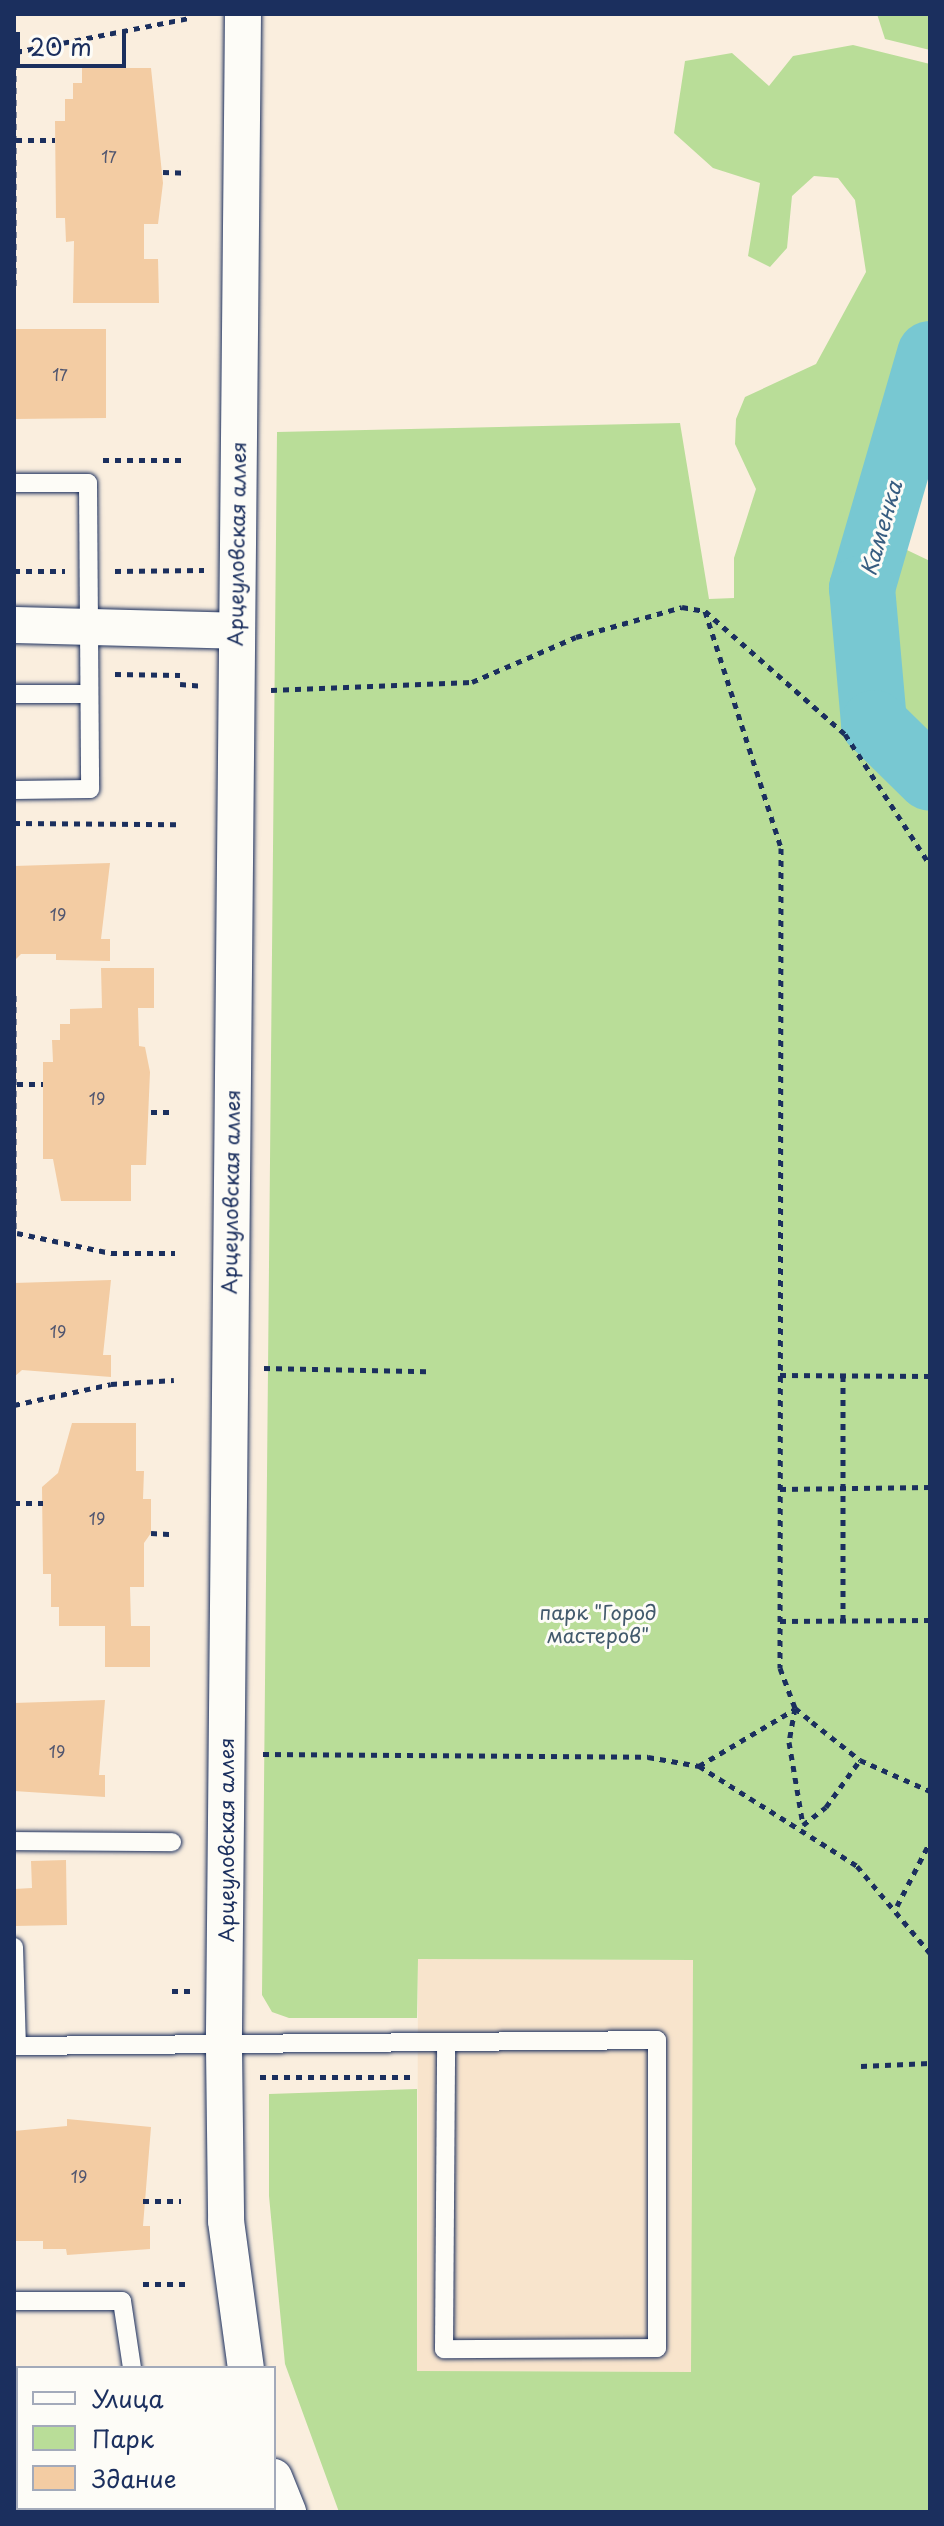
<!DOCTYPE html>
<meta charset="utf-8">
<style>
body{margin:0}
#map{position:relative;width:944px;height:2526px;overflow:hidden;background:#faeede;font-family:"Playpen Sans",sans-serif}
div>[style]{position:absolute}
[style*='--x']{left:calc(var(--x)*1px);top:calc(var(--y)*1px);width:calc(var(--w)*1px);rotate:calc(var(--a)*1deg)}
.built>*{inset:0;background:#f8e4cc}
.green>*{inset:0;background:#b9dd98}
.river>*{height:66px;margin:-33px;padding:0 33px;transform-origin:33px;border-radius:33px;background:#78c8d2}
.building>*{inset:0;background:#f3cca3}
.path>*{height:5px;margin-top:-2.5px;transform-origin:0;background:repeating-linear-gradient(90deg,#1b2f5e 0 6px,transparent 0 12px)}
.roads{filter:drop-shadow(0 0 2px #1b2f5e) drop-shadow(0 0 2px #1b2f5e)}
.lane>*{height:18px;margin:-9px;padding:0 9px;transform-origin:9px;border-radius:9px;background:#fdfcf7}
.street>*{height:36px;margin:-18px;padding:0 18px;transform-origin:18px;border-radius:18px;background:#fdfcf7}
span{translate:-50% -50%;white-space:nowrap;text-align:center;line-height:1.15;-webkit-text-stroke:6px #fdfcf7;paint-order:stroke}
.number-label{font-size:16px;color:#51566f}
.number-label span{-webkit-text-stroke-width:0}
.street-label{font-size:20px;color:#1b2f5e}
.park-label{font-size:20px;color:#425a6c}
.water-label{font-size:22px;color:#375d81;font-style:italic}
.frame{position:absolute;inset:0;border:16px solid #1b2f5e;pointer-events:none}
.legend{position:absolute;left:16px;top:2366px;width:260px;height:144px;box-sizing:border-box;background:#fdfcf7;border:2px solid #a3aaba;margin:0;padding:10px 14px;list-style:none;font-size:24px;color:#1b2f5e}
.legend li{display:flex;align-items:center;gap:16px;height:40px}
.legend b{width:40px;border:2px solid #a3aaba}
.scale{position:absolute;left:16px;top:32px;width:110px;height:36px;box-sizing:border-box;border:4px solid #1b2f5e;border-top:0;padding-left:10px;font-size:24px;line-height:28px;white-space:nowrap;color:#1b2f5e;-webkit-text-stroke:6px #fdfcf7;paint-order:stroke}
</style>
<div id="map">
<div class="built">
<i style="clip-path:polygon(418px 1959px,693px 1960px,692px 2372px,417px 2371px)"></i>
</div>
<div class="green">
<i style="clip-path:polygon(877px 14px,930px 14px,930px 50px,885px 39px)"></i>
<i style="clip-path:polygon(853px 45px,930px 64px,930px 431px,906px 448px,914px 496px,888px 541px,930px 561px,930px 2512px,339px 2512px,285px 2364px,269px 2196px,269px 2094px,417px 2089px,417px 2371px,691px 2372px,693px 1960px,418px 1959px,417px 2018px,289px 2018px,272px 2012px,262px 1995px,277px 432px,680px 423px,709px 599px,734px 598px,734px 558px,756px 489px,735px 444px,736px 419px,745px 397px,816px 364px,866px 272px,855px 200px,838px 178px,814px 176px,792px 196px,787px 248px,770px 267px,748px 256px,760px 183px,713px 168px,674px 133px,685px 61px,732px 53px,769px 86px,793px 56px)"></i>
</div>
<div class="river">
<i style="--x:930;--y:354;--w:244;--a:106.2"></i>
<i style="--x:862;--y:588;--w:136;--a:84.9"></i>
<i style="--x:874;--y:723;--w:78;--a:44.5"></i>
</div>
<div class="building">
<i style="clip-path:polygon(82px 68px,151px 68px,163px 183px,158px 224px,144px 224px,144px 259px,158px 259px,159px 303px,73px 303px,74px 241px,66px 242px,65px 218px,56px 218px,55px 121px,65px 121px,65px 99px,73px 99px,73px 83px,82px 83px)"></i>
<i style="clip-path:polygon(14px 329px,106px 329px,106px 418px,14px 419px)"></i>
<i style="clip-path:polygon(110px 863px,101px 939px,110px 939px,110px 961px,56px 960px,56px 954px,21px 954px,14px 961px,14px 866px)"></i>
<i style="clip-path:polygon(101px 968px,154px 968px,154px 1008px,138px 1008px,139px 1046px,145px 1047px,150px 1072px,146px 1165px,131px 1165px,131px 1201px,61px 1201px,53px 1159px,43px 1159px,43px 1062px,53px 1062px,52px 1040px,60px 1040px,60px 1024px,70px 1024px,70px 1009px,102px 1008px)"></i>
<i style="clip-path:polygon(111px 1280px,103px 1355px,111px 1355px,111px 1377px,22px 1370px,14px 1377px,14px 1283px)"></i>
<i style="clip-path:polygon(72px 1423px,136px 1423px,136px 1471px,144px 1471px,143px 1499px,151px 1499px,151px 1533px,144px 1543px,144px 1587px,130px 1587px,131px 1626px,150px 1626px,150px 1667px,105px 1667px,105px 1626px,59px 1626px,59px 1607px,51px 1607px,51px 1574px,43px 1574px,42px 1487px,58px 1473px)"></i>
<i style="clip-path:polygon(105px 1700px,99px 1775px,105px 1775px,105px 1797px,14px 1791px,14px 1703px)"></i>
<i style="clip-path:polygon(66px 1860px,67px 1925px,14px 1926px,14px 1889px,32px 1888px,31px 1861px)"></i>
<i style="clip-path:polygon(67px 2119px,151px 2127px,143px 2226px,150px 2226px,150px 2249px,67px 2255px,66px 2249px,43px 2249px,43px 2241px,14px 2241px,14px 2131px,67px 2126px)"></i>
</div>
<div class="path">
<i style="--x:14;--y:52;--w:235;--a:90"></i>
<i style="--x:16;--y:52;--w:176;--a:-11.1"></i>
<i style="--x:16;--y:140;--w:39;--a:0"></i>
<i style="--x:163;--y:172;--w:24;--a:2"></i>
<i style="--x:103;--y:460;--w:81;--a:0"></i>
<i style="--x:14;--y:571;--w:51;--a:0"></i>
<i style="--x:115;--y:571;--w:89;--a:-0.6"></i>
<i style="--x:705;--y:611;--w:249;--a:72.2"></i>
<i style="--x:781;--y:848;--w:820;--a:90.07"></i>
<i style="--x:780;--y:1668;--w:43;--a:69.4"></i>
<i style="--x:795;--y:1708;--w:22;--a:39"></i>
<i style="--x:812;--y:1722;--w:61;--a:38.4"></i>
<i style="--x:860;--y:1760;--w:77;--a:23.9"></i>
<i style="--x:115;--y:674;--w:65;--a:0.9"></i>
<i style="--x:180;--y:684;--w:21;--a:5"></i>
<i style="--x:271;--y:690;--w:201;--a:-2.3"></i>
<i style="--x:472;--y:682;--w:113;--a:-23.4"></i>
<i style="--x:576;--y:637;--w:110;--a:-15.8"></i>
<i style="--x:682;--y:607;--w:23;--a:10"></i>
<i style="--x:705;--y:611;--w:186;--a:41.3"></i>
<i style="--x:845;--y:734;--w:156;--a:57"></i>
<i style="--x:14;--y:823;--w:162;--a:0.4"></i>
<i style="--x:14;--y:995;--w:238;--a:90"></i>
<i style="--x:17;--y:1084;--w:26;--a:0"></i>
<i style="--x:151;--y:1112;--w:24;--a:0"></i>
<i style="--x:17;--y:1233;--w:96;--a:12"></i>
<i style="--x:111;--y:1253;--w:64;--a:0"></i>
<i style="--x:264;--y:1368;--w:163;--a:1.1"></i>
<i style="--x:780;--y:1375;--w:150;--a:0.4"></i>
<i style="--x:14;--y:1405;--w:99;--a:-12.2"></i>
<i style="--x:111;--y:1384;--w:63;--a:-3.6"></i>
<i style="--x:780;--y:1489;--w:150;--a:-0.8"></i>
<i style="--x:14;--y:1503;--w:29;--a:0"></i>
<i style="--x:151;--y:1533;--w:22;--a:3"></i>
<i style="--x:780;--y:1621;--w:150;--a:-0.4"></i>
<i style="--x:843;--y:1621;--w:246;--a:-90"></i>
<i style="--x:795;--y:1708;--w:35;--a:100"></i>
<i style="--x:789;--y:1742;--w:84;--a:80.4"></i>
<i style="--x:803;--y:1825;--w:29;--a:-38"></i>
<i style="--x:826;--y:1807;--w:58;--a:-54.1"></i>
<i style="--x:263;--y:1754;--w:385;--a:0.4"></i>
<i style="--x:648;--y:1757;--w:52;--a:10"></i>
<i style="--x:699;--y:1766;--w:187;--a:32.3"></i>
<i style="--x:857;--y:1866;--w:114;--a:50"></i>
<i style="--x:699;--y:1766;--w:112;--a:-30.7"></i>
<i style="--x:897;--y:1906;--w:72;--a:-62.7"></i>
<i style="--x:172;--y:1991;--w:19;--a:0"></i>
<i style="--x:861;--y:2066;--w:69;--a:-2.5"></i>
<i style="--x:260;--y:2077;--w:151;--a:0"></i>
<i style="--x:143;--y:2201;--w:38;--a:0"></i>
<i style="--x:143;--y:2284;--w:44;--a:0"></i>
</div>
<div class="roads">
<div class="lane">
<i style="--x:14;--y:483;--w:74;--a:0"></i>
<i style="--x:88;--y:483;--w:306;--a:89.6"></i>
<i style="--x:90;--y:789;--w:76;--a:179.2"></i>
<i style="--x:14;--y:694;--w:75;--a:0"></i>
<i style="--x:14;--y:1841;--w:158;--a:0.4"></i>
<i style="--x:14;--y:1947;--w:99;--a:88.3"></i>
<i style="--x:14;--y:2046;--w:643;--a:-0.53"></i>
<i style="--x:657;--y:2040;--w:308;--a:90"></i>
<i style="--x:657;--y:2348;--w:213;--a:179.7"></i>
<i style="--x:444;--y:2349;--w:303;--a:-89.6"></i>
<i style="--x:14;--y:2301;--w:108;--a:0"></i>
<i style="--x:122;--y:2301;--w:68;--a:81.5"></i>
<i style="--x:14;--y:2402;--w:4;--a:0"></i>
<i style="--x:180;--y:2512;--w:4;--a:-90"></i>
</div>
<div class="street">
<i style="--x:243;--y:14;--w:2034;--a:90.54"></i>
<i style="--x:224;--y:2048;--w:173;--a:89.3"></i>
<i style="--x:226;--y:2221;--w:148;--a:82.3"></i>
<i style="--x:14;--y:625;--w:223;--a:1.5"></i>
<i style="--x:274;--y:2477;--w:38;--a:68"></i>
<i style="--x:14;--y:2479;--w:4;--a:0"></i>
</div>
</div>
<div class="number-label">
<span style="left:109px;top:156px">17</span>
<span style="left:60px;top:374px">17</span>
<span style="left:58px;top:914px">19</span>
<span style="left:97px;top:1098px">19</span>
<span style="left:58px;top:1331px">19</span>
<span style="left:97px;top:1518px">19</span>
<span style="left:57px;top:1751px">19</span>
<span style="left:79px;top:2176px">19</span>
</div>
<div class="street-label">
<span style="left:237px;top:544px;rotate:-89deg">Арцеуловская аллея</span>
<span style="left:231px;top:1192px;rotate:-89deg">Арцеуловская аллея</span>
<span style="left:226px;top:1840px;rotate:-90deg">Арцеуловская аллея</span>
</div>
<div class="park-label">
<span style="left:598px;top:1624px">парк "Город<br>мастеров"</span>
</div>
<div class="water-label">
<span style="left:880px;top:528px;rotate:-74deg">Каменка</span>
</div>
<div class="frame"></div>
<ul class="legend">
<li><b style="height:10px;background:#fdfcf7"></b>Улица</li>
<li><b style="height:22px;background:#b9dd98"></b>Парк</li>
<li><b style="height:22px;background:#f3cca3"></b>Здание</li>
</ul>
<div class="scale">20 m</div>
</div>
